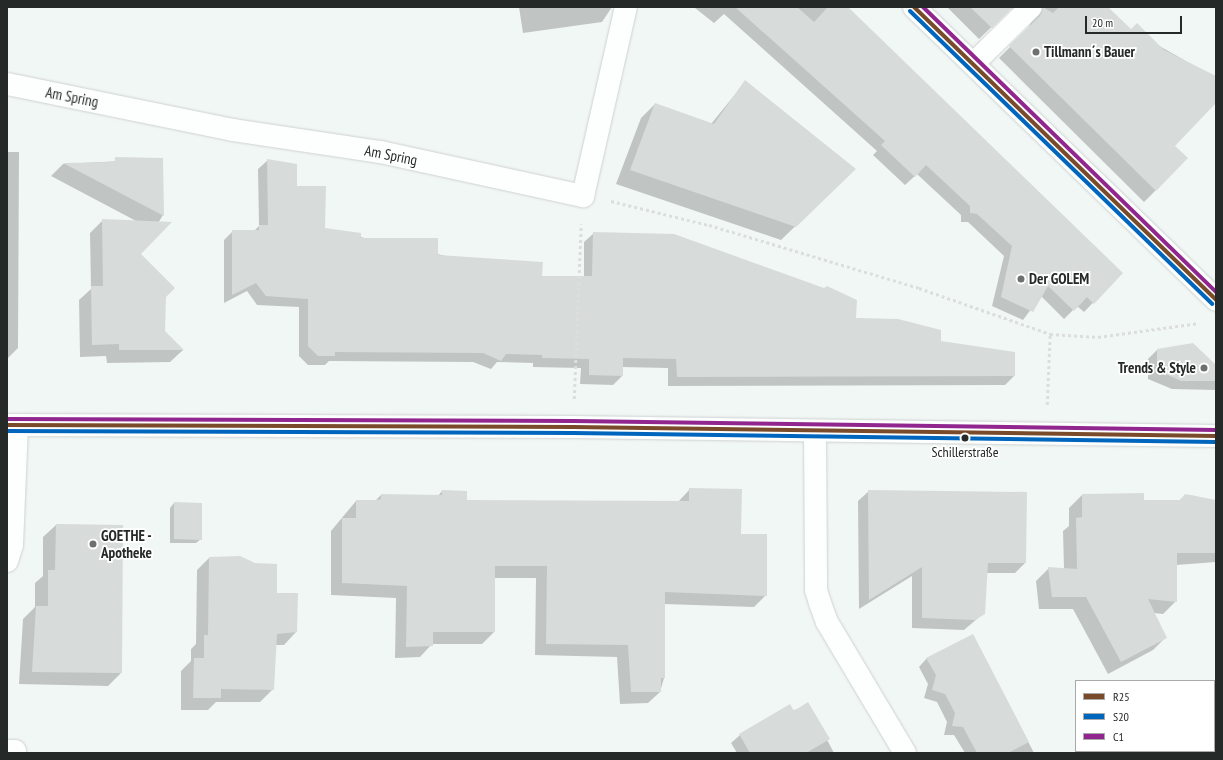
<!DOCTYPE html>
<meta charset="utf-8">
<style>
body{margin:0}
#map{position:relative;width:1223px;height:760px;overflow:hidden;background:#f1f7f5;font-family:"PT Sans Narrow",sans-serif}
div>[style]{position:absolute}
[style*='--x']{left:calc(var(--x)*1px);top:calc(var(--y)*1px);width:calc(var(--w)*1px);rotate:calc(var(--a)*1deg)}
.shadow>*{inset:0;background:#0003}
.building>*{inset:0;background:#d7dcda}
.path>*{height:2.5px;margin-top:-1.25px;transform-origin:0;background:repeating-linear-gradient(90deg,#dcdedd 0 3px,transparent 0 6px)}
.roads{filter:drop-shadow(0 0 1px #ced2d1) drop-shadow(0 0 1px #ced2d1)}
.minor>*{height:22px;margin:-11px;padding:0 11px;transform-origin:11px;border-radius:11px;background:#fdfefe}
.bus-1>*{height:4px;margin:-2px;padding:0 2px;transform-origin:2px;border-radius:2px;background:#7a4b2a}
.bus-2>*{height:4px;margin:-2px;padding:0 2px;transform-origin:2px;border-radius:2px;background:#0065bd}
.bus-3>*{height:4px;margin:-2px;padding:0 2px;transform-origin:2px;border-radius:2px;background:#91268f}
.dots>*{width:11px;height:11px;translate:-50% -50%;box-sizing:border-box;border:2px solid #fff;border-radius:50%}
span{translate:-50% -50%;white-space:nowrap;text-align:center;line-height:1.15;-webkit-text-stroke:3.5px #fff;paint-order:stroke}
.bus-label{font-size:14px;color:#252928}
.poi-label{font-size:15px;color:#252928;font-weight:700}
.left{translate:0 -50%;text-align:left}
.right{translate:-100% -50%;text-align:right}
.street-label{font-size:15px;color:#252928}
.frame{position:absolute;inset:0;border:8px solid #252928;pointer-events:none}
.legend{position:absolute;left:1075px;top:680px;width:140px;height:72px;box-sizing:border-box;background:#fff;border:1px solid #a8a9a9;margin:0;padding:5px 7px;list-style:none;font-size:12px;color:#252928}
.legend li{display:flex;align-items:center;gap:8px;height:20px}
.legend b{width:20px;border:1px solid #a8a9a9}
.scale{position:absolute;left:1085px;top:16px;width:97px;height:18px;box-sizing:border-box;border:2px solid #252928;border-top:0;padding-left:5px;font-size:12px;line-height:14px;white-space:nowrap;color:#252928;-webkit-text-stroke:3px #fff;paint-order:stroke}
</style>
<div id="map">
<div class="shadow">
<i style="clip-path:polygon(519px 7px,612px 7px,602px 22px,523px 33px)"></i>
<i style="clip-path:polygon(847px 7px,1121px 274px,1084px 312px,1077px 306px,1064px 319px,1041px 296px,1023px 320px,992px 306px,1004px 256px,968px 222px,961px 222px,961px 215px,917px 174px,905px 185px,873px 155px,877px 151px,724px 14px,714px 23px,695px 8px)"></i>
<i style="clip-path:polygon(947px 7px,1018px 7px,1010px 9px,979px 39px)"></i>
<i style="clip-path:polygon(1024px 7px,1107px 7px,1131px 30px,1216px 78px,1216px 101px,1173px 146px,1156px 190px,1144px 202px,999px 58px,1029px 28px,1032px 16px)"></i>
<i style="clip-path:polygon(746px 81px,840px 183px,781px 240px,616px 184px,641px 118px,655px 104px,711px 124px)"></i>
<i style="clip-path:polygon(7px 152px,19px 152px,18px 348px,7px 359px)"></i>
<i style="clip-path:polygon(162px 159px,163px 215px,139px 254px,165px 296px,164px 332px,183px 350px,170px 362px,107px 363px,106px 356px,80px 357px,79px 300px,91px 289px,90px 233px,103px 220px,138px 222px,51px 176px,63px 164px)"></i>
<i style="clip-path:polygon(268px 160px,296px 187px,324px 229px,541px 277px,584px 277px,584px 242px,594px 233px,855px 319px,940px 341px,1014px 376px,1005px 385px,668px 386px,668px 368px,622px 367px,622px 376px,613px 385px,580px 384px,581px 368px,533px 367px,533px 363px,497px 362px,491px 369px,473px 362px,329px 361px,325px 365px,308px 365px,299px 356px,299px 307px,257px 305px,247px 291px,224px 303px,224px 240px,233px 231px,254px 231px,259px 226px,258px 169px)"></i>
<i style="clip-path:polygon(1157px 350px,1216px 367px,1216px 390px,1172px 389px,1148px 379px,1148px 359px)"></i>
<i style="clip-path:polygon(690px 489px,740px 535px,766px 595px,754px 607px,664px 604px,664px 678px,660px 692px,648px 703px,620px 704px,617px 657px,535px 655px,536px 578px,494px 578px,494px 632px,482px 644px,432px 644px,420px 657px,395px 658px,396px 598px,331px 595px,331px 531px,356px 501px,375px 501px,381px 495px,438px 496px,442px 491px,466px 501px,678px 502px)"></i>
<i style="clip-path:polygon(869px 491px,1025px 563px,1015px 573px,986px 573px,984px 613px,964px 630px,912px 628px,912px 576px,859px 609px,858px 501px)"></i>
<i style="clip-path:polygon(1082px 495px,1143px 501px,1179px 501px,1185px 495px,1196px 496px,1201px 501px,1216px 501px,1216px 562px,1176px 565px,1176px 601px,1163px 614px,1154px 613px,1166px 637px,1153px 650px,1108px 674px,1073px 609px,1039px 609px,1036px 581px,1049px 568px,1064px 569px,1063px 531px,1069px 526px,1069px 508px)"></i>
<i style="clip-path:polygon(174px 503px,201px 539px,196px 543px,170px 543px,170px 508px)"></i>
<i style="clip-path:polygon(56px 525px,122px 526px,121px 673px,108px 686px,19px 684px,23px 619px,35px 607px,35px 583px,43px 576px,43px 537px)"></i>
<i style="clip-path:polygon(209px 558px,276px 594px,296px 632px,284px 645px,275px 645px,273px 689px,260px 702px,216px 702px,208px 710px,181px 710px,181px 671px,191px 661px,191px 649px,196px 644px,197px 570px)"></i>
<i style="clip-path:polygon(973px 635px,1034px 753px,965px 753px,954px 735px,944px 735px,947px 722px,937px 702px,924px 698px,928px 684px,919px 667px,927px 658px)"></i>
<i style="clip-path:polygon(808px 704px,834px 753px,737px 753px,731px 743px,740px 735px)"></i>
</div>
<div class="building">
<i style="clip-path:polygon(735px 7px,797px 7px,814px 22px,828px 7px,848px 7px,1123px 273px,1094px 304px,1087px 297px,1074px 311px,1048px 286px,1033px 312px,1001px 297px,1012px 246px,977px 214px,970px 213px,970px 206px,926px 165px,915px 177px,881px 145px,885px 141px)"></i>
<i style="clip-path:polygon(970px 7px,1013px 7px,992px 28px)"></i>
<i style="clip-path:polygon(1043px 7px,1053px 13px,1059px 7px,1108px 7px,1131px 29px,1137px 23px,1164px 50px,1216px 76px,1216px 103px,1175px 146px,1188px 158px,1156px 191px,1009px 46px,1040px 16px)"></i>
<i style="clip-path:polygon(745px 80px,856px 169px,796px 227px,630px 170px,655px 103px,714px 124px)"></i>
<i style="clip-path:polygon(115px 157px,163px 158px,164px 216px,63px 163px,115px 162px)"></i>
<i style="clip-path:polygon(267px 159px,297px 164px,297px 186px,326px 186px,325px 228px,361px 233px,361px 238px,438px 238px,438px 255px,543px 262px,542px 276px,592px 276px,593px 232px,674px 234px,824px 288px,827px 286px,857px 300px,856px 318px,898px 319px,941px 330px,941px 341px,1015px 352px,1015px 376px,677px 377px,676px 359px,623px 358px,623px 376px,589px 375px,589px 359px,542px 358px,542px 355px,506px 354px,501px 361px,483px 353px,335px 352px,335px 356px,318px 356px,308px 346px,308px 299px,266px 296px,256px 283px,232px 295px,232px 230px,259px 230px,259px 225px,268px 225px)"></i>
<i style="clip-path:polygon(102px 219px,172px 222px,141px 254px,175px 288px,166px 297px,165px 331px,184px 350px,119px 350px,119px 344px,92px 345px,91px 286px,103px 286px)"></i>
<i style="clip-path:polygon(1193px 343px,1216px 365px,1216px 381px,1181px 381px,1157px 370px,1157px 349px)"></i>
<i style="clip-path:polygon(689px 488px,742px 489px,741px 534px,767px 534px,767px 596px,665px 592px,665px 678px,661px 678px,661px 692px,631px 692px,628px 645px,546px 644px,547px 566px,495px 566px,495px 632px,433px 632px,433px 646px,406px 647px,407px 586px,342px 583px,342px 518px,356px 518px,356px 500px,376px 500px,381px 499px,381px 494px,442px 495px,442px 490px,467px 491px,467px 500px,689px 501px)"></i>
<i style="clip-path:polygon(868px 490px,1027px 492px,1026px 563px,988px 563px,985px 614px,975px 620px,922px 618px,922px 567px,869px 600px)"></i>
<i style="clip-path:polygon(1144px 493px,1144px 500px,1180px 500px,1185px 494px,1216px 500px,1216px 553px,1177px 553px,1177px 602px,1148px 599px,1167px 638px,1121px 662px,1086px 597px,1052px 597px,1048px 567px,1077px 569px,1076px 518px,1082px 517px,1082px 494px)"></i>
<i style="clip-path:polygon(174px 502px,202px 503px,202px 540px,174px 539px)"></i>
<i style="clip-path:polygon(56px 524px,123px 525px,122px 673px,32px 672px,36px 606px,48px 606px,48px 570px,55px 570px)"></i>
<i style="clip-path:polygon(240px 556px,255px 563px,277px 564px,277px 593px,298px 593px,297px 632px,277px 634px,274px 690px,221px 689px,221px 698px,193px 698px,194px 658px,204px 658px,204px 635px,208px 635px,209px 557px)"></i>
<i style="clip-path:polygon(973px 634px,1029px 742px,1008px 753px,977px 753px,963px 727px,952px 726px,955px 713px,945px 694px,932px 690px,936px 675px,926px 658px)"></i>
<i style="clip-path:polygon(808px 702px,830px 739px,806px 753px,750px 753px,739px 734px,790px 704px,794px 711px)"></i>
</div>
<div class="path">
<i style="--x:611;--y:201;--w:101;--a:13.8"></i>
<i style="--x:709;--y:225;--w:219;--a:16.7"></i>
<i style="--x:919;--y:288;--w:139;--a:19.3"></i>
<i style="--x:1050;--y:334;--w:48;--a:3.6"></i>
<i style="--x:1098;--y:337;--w:102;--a:-7.9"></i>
<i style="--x:574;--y:399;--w:175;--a:-87.7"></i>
<i style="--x:1047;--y:405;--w:71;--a:-87.6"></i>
</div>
<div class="roads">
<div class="minor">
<i style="--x:914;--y:7;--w:421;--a:44.1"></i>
<i style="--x:973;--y:64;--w:81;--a:-44.5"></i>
<i style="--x:7;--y:84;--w:231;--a:11.5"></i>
<i style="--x:233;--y:130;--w:150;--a:8.5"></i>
<i style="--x:381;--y:152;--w:207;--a:12.3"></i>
<i style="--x:583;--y:196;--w:194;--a:-77.2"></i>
<i style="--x:7;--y:425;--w:566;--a:0.2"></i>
<i style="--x:573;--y:427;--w:643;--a:0.8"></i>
<i style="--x:815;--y:433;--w:157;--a:89.6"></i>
<i style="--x:816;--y:590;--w:14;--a:73"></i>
<i style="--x:820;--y:603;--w:20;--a:70"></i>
<i style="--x:827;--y:622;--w:152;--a:59.2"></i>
<i style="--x:7;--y:561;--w:17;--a:-73"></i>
<i style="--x:12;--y:545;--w:119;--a:-87.6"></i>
<i style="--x:7;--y:751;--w:8;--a:0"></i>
</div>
</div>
<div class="bus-1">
<i style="--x:914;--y:7;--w:421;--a:44.1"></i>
<i style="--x:7;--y:425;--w:566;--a:0.2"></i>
<i style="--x:573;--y:427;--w:643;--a:0.8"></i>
</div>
<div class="bus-2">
<i style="--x:910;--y:11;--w:421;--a:44.1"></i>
<i style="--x:7;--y:431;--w:566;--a:0.2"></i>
<i style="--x:573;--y:433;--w:643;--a:0.8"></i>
</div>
<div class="bus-3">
<i style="--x:923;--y:7;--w:409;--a:44.2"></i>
<i style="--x:7;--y:419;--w:566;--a:0.2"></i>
<i style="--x:573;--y:421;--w:643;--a:0.8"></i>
</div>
<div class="dots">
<i style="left:1036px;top:52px;background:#6c7170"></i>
<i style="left:1021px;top:279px;background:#6c7170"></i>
<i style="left:1204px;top:368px;background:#6c7170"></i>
<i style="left:965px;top:438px;background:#252928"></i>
<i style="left:93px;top:544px;background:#6c7170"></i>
</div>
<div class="bus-label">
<span style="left:965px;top:452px">Schillerstraße</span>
</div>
<div class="poi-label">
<span class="left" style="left:1044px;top:52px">Tillmann´s Bauer</span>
<span class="left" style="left:1029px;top:279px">Der GOLEM</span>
<span class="right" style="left:1196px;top:368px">Trends &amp; Style</span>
<span class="left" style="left:101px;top:544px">GOETHE -<br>Apotheke</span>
</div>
<div class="street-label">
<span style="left:72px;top:97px;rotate:11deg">Am Spring</span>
<span style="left:391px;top:155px;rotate:11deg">Am Spring</span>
</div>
<div class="frame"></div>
<ul class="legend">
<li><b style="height:5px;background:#7a4b2a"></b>R25</li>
<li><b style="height:5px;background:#0065bd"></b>S20</li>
<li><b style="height:5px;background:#91268f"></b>C1</li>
</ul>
<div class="scale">20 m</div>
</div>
